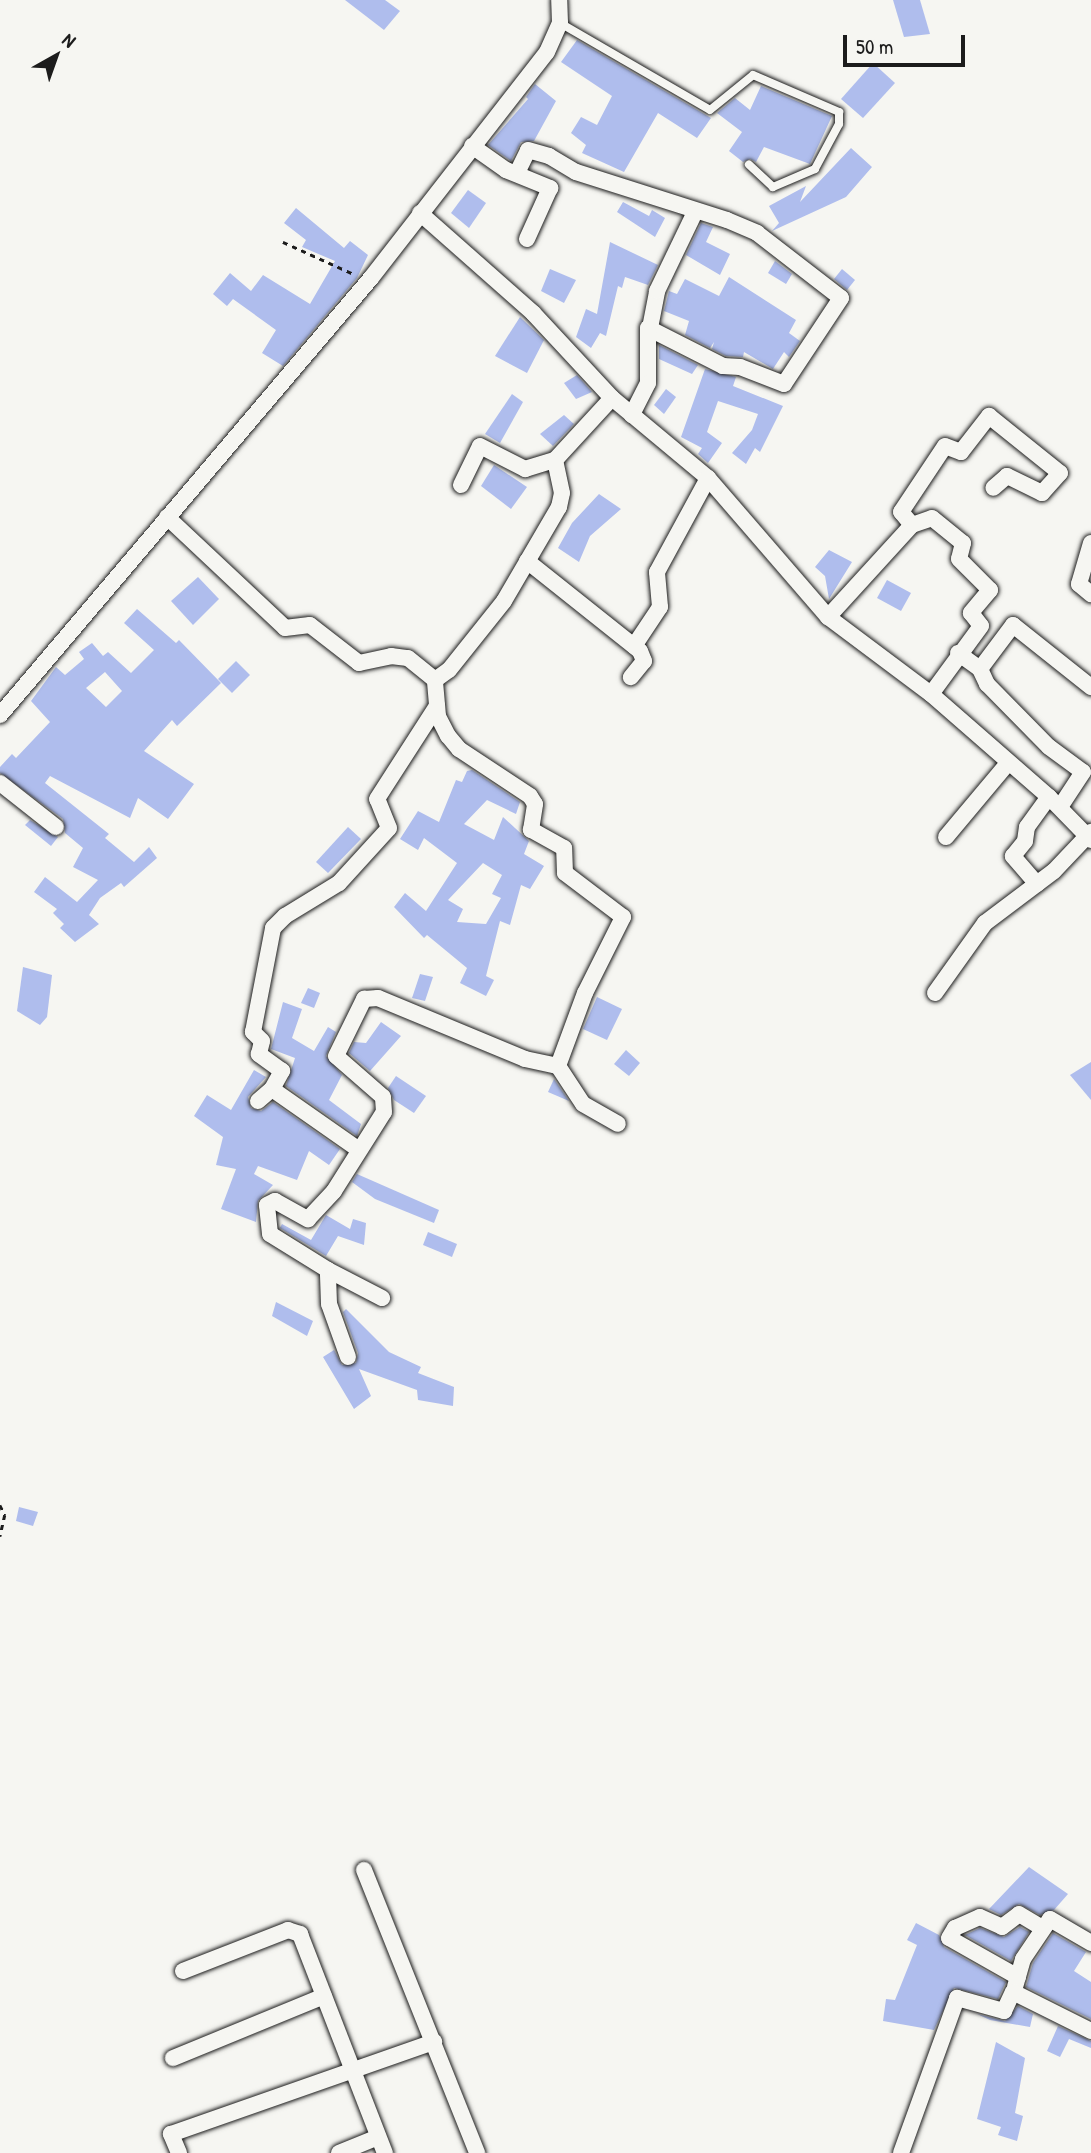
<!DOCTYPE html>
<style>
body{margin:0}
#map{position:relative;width:1091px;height:2153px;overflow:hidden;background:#f6f6f2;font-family:"Patrick Hand",sans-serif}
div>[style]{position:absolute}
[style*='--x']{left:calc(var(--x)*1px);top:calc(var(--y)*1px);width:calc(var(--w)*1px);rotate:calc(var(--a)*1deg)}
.building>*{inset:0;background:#afbded}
.path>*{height:2.5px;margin-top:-1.25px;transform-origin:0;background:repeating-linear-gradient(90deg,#1c1c1c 0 5px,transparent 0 10px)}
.roads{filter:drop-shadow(0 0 2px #1c1c1c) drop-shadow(0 0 2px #1c1c1c)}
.lane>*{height:8px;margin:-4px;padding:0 4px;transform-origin:4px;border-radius:4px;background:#f6f6f2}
.street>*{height:16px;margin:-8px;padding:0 8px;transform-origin:8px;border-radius:8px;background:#f6f6f2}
span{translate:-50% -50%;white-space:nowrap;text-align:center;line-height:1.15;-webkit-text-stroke:5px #f6f6f2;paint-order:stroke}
.north{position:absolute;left:21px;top:21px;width:70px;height:70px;-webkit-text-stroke:5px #f6f6f2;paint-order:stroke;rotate:40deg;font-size:19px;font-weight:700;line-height:28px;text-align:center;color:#1c1c1c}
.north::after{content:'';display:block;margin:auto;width:24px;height:32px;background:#1c1c1c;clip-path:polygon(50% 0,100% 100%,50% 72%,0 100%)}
.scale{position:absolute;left:843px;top:35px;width:122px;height:32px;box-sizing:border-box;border:4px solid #1c1c1c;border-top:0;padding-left:9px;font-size:21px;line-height:24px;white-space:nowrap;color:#1c1c1c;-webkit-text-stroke:5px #f6f6f2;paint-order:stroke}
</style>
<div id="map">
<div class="building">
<i style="clip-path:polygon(345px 0,385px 0,400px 11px,384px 30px)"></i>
<i style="clip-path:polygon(893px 0,920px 0,930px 34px,904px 37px)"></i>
<i style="clip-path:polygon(577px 40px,711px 118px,697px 138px,658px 113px,624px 172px,582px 153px,586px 145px,571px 133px,581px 117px,597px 125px,612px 96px,561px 62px)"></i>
<i style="clip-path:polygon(873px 63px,895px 83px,863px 118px,841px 99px)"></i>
<i style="clip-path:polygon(535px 84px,556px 101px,534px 141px,521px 142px,511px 161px,488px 145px,528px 99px,526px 97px)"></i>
<i style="clip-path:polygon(761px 86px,832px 116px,810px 164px,764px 147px,756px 162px,750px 159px,743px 162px,729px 151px,742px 132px,717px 113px,735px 98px,750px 110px)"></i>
<i style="clip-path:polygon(851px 148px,872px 167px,846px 197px,772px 231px,779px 223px,769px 206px,806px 186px,800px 202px)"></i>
<i style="clip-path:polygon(468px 190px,486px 203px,469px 228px,451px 213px)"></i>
<i style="clip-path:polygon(623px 202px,649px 216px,652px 210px,665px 218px,655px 237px,617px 212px)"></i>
<i style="clip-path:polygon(296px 208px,344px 248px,350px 241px,368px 255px,357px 278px,283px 366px,262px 353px,276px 330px,233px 299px,227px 306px,213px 294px,230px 273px,251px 291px,263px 275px,310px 304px,335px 261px,302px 247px,306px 240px,284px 223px)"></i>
<i style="clip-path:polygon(701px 223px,713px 227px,706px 242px,730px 254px,720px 275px,686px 255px)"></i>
<i style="clip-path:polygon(610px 242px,658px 265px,648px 285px,625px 277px,622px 288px,618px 286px,606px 336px,600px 333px,591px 348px,576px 337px,586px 309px,597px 314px)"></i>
<i style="clip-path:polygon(775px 261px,792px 274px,786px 284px,768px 273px)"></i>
<i style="clip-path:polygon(550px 269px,576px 280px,564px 303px,541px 291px)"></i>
<i style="clip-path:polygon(842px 269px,855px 280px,847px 290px,834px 279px)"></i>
<i style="clip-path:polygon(729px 277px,796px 320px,789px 333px,800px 341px,789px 357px,784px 352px,773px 369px,744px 352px,743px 357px,726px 356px,712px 349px,714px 342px,710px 348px,685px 335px,689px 321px,664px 311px,669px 291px,677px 294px,685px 279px,719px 296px)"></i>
<i style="clip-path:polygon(520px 317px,544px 340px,527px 373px,495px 356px)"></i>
<i style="clip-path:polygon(659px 345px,698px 365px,692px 374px,659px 359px)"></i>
<i style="clip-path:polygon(705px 369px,736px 377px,733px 386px,783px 406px,760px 452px,755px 448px,746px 464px,732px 453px,752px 430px,758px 414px,718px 401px,707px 432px,722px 443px,708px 463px,698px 454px,702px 448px,681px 437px)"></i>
<i style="clip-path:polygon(577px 375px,592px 392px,576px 399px,564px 383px)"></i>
<i style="clip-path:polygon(666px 389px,676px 397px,664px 414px,654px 405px)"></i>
<i style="clip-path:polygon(512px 394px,523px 402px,500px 443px,485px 434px)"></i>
<i style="clip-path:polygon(564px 415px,574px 424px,553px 446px,540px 434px)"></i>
<i style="clip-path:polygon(494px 465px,527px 487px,511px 509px,481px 486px)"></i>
<i style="clip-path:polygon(599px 494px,621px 509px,590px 536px,579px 562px,558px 548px,572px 523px)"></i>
<i style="clip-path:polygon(829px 550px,852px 562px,829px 599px,825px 576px,815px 567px)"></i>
<i style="clip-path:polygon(198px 577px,219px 599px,193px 625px,171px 601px)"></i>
<i style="clip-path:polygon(887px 580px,911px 593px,901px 611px,877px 598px)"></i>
<i style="clip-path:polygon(evenodd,137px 609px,176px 643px,179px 640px,221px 683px,177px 726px,172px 720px,144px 751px,194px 784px,168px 819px,138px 798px,130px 818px,50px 776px,45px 783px,109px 834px,105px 838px,134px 862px,149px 847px,157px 858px,124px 887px,121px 883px,100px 898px,89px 915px,99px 924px,75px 942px,60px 928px,64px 924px,53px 913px,57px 909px,34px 892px,45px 877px,77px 902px,98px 880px,73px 867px,83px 848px,65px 833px,63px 819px,0 773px,0 767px,12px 754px,16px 758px,50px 722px,31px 701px,56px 667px,65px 675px,84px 659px,79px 652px,92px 643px,103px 656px,108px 652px,131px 673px,154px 650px,124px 623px,137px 609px,105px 672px,122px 691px,106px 707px,86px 688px,105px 672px)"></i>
<i style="clip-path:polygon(236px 661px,250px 675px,232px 693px,218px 679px)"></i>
<i style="clip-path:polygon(evenodd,472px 770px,520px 802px,516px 814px,487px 800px,464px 824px,494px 840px,503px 817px,529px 841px,524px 854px,544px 866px,530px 889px,521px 885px,510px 925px,500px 921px,486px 976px,494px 980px,486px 996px,460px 983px,467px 968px,427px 935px,424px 938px,394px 907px,405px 893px,426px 911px,457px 863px,424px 838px,418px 850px,400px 839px,418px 811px,439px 822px,456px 780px,462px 782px,467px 771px,472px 770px,483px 863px,502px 875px,492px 894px,501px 898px,486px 924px,457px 922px,463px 909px,448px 900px,483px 863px)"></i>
<i style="clip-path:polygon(30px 820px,58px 837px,51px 846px,25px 825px)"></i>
<i style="clip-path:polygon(348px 827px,361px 839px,328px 873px,316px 862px)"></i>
<i style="clip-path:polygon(23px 967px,52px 975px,47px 1017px,40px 1025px,17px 1011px)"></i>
<i style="clip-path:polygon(420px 974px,433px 977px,425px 1001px,412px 998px)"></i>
<i style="clip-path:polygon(308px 988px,320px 993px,314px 1008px,301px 1003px)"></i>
<i style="clip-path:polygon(597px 997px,622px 1009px,607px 1040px,583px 1029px)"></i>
<i style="clip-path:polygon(283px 1002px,302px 1009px,292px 1038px,314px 1051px,328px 1027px,336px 1032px,326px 1056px,342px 1075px,329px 1100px,361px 1124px,357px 1136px,286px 1086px,295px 1058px,271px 1049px)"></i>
<i style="clip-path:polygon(381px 1022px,401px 1036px,370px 1071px,349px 1053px,354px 1042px,366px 1043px)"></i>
<i style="clip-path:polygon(626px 1050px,640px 1063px,629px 1076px,614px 1064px)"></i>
<i style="clip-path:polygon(1091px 1062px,1091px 1100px,1070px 1075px)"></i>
<i style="clip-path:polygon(254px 1070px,266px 1077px,248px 1097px,251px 1108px,261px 1111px,273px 1102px,340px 1149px,329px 1165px,309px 1151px,297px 1180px,258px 1166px,254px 1174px,273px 1185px,258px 1201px,256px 1222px,221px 1209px,236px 1169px,216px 1165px,223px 1137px,194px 1116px,207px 1095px,231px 1110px)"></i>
<i style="clip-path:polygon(396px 1076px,426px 1096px,414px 1113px,394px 1100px,388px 1088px)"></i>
<i style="clip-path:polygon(554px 1079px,569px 1101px,548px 1092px)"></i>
<i style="clip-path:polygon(357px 1174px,439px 1210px,434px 1223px,375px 1199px,352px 1182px)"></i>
<i style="clip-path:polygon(326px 1215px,350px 1229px,353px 1219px,366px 1223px,364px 1245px,338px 1236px,326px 1256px,280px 1228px,282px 1224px,311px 1240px)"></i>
<i style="clip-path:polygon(428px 1232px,457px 1244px,452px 1257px,423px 1245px)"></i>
<i style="clip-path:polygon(276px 1302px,313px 1321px,307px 1336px,272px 1316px)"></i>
<i style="clip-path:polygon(346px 1309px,389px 1352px,421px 1367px,418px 1373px,454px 1387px,453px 1406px,418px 1400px,417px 1390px,359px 1369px,371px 1396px,354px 1409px,323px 1357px,334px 1350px,342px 1365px,356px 1363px,358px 1353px,343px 1312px)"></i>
<i style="clip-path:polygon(19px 1507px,38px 1512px,33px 1526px,16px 1521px)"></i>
<i style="clip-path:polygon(1029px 1867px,1068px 1894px,1054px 1910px,1040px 1915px,1019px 1904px,1001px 1915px,989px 1909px)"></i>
<i style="clip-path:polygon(916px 1923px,939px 1935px,944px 1947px,1006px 1982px,998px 1999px,954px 1988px,934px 2030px,883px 2021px,886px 1999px,895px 2000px,917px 1945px,907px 1940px)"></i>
<i style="clip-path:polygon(1020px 1927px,1029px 1932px,1011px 1961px,965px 1935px,980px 1928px,1004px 1937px)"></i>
<i style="clip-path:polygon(1053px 1933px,1086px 1952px,1074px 1971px,1091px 1982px,1091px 2019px,1026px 1987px,1033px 1963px)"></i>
<i style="clip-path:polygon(1018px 2006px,1033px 2014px,1030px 2027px,990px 2020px,977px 2014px,1005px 2021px)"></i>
<i style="clip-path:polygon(1058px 2026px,1091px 2041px,1091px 2048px,1069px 2039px,1060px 2057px,1047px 2051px)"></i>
<i style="clip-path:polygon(996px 2042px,1025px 2058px,1015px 2113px,1023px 2116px,1017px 2141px,998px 2135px,1001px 2127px,977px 2119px)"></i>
</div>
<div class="path">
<i style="--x:283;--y:242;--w:78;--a:24.3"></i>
<i style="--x:0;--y:1505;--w:11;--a:63"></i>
<i style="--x:5;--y:1515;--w:22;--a:103"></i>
</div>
<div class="roads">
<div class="lane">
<i style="--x:560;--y:23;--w:173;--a:30.1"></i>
<i style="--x:710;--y:110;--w:55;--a:-39.1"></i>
<i style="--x:753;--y:75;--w:94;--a:23.3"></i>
<i style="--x:839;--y:112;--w:12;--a:90"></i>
<i style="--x:839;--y:124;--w:51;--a:118.1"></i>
<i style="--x:815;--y:169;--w:46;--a:156.8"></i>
<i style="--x:773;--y:187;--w:33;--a:-137"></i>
</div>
<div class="street">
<i style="--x:472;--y:146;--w:42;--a:35.2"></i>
<i style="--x:506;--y:170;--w:48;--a:22.2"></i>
<i style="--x:550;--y:188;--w:56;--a:114.3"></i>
<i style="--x:517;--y:173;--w:25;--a:-64"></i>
<i style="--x:528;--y:150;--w:22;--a:16"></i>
<i style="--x:549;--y:156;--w:31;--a:31"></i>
<i style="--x:576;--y:172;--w:158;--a:17.6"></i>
<i style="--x:727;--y:220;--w:33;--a:23"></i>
<i style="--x:757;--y:233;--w:106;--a:37.7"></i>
<i style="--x:841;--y:298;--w:103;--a:123.5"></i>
<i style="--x:784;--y:384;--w:47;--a:-158.9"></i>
<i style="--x:740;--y:367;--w:17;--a:-177"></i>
<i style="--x:723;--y:366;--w:84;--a:-153.1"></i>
<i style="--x:648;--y:328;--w:55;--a:90"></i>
<i style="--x:648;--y:383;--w:36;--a:117"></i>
<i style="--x:420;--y:213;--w:151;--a:41.5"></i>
<i style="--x:533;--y:313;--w:116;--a:47.1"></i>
<i style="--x:612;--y:398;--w:125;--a:39.8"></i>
<i style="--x:708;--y:478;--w:184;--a:49.2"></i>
<i style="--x:828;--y:617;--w:129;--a:36.8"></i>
<i style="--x:931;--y:694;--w:157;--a:41.1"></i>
<i style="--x:1049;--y:797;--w:60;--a:45.7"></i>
<i style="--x:650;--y:328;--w:38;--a:-79"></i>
<i style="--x:657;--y:291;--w:88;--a:-64.3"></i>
<i style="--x:461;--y:485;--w:43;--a:-64"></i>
<i style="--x:480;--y:446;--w:51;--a:27.1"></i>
<i style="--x:525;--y:469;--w:31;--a:-17"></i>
<i style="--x:167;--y:517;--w:162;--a:43.2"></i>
<i style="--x:285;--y:628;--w:25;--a:-7"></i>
<i style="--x:310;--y:625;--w:62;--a:37.8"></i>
<i style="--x:359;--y:663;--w:33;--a:-12"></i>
<i style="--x:391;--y:656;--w:17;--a:7"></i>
<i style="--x:408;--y:658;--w:35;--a:39"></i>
<i style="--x:435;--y:680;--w:17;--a:-36"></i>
<i style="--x:449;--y:670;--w:88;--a:-51.4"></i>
<i style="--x:504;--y:601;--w:109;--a:-59.7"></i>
<i style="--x:559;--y:507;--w:14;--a:-78"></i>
<i style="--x:562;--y:493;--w:34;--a:-102"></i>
<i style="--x:555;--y:460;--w:84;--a:-47.4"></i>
<i style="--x:912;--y:525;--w:21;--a:-19"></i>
<i style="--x:932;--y:518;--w:40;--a:39"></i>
<i style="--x:963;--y:543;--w:16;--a:104"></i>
<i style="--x:959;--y:559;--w:44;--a:45"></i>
<i style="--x:990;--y:590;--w:30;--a:130"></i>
<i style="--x:971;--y:613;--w:16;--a:52"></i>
<i style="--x:981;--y:626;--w:84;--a:126.3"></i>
<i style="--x:1091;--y:543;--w:43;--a:106.3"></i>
<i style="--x:1079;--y:584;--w:16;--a:40"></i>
<i style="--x:527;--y:561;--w:144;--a:38.5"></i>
<i style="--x:640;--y:651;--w:11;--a:68"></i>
<i style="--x:644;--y:661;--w:21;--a:129"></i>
<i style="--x:828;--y:617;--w:125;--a:-47.6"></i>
<i style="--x:912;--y:525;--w:17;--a:-130"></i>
<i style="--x:901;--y:512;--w:79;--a:-56.3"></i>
<i style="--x:945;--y:446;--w:17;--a:21"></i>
<i style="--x:961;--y:452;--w:46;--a:-52.1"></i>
<i style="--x:989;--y:416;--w:91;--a:38.8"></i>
<i style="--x:1060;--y:473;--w:27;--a:132"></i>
<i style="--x:1042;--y:493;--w:39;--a:-154"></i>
<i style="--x:1007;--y:476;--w:18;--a:139"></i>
<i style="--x:634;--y:646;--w:47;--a:-56.3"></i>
<i style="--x:660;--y:607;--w:35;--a:-95"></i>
<i style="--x:657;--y:572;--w:107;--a:-61.5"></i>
<i style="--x:958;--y:653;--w:27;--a:36"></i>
<i style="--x:980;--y:669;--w:55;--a:-53.1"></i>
<i style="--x:1013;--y:625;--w:100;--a:38.5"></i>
<i style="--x:980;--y:669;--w:17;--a:65"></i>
<i style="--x:987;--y:684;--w:88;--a:45.5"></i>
<i style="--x:1049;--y:747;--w:42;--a:36.3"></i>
<i style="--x:1083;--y:772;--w:42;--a:123.3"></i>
<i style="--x:0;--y:715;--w:573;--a:-49.67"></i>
<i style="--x:371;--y:278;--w:286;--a:-52.1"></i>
<i style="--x:547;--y:52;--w:32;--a:-66"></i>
<i style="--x:560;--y:23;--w:23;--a:-92"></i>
<i style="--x:0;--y:783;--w:71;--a:38.2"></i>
<i style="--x:946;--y:837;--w:97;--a:-50"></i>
<i style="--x:1037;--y:884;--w:37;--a:-131"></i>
<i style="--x:1013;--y:856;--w:19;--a:-51"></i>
<i style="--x:1025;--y:841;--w:14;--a:-82"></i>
<i style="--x:1027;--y:827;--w:37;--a:-54"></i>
<i style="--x:935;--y:993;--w:86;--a:-54.5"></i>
<i style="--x:985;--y:923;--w:86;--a:-37"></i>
<i style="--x:1054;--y:871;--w:54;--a:-46.5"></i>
<i style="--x:558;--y:1066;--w:45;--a:56.7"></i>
<i style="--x:583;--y:1104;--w:40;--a:29.7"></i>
<i style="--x:272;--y:1089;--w:21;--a:-61"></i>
<i style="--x:282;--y:1071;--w:29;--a:-144"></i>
<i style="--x:259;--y:1054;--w:13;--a:-77"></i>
<i style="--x:262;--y:1041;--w:13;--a:-135"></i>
<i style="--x:253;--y:1032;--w:106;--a:-79.1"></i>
<i style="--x:273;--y:928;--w:17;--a:-45"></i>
<i style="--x:285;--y:916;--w:63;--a:-31.4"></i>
<i style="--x:339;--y:883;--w:74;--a:-47.7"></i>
<i style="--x:389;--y:828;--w:31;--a:-112"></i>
<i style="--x:377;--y:799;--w:111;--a:-57.2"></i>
<i style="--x:258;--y:1101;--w:18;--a:-41"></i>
<i style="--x:272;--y:1089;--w:106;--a:35"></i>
<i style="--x:328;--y:1270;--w:61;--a:27.4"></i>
<i style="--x:348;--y:1357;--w:56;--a:-109.7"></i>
<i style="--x:329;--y:1304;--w:34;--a:-92"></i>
<i style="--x:328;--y:1270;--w:68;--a:-148.2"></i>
<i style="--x:270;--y:1234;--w:29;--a:-96"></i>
<i style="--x:267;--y:1205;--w:9;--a:-27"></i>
<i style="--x:275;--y:1201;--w:38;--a:29"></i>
<i style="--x:308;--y:1219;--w:38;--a:-47"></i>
<i style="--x:334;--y:1191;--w:93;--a:-57.7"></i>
<i style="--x:384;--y:1112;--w:15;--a:-94"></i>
<i style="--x:383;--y:1097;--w:62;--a:-138.9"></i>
<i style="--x:336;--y:1056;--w:64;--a:-63.8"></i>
<i style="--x:364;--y:999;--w:14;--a:-4"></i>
<i style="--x:378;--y:998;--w:159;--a:22.5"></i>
<i style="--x:525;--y:1059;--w:34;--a:12"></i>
<i style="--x:558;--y:1066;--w:78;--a:-69.7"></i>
<i style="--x:585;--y:993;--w:85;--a:-63.4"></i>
<i style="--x:623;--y:917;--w:73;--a:-142.8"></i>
<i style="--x:565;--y:873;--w:25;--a:-92"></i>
<i style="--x:564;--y:848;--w:38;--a:-151"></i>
<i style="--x:531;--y:830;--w:26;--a:-81"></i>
<i style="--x:535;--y:804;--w:9;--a:-122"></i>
<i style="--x:530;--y:796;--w:85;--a:-146.5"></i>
<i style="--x:459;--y:749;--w:17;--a:-130"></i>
<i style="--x:448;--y:736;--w:22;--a:-117"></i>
<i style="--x:438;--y:716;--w:36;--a:-95"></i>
<i style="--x:364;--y:1870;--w:305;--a:68.2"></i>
<i style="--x:183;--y:1971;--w:113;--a:-21.3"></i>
<i style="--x:288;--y:1930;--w:13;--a:18"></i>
<i style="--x:300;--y:1934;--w:235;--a:68.8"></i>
<i style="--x:1018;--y:1977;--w:79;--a:-150.5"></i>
<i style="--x:949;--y:1938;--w:12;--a:-59"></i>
<i style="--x:955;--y:1928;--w:27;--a:-24"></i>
<i style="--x:980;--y:1917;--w:24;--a:24"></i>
<i style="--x:1002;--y:1927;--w:21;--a:-37"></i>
<i style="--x:1019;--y:1914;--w:27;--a:31"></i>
<i style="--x:1015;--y:1987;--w:29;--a:-74"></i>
<i style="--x:1023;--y:1959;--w:48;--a:-56"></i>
<i style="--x:1050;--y:1919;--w:48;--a:30.3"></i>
<i style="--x:173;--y:2058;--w:163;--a:-22.3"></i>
<i style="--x:179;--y:2153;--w:21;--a:-113"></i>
<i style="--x:171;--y:2134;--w:279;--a:-19.3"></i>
<i style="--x:339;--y:2153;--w:42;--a:-22.3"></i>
<i style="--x:901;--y:2153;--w:165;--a:-70.1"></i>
<i style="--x:957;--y:1998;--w:49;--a:15.5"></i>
<i style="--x:1004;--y:2011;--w:21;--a:-65"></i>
<i style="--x:1013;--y:1992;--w:87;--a:26.6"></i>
</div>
</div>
<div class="north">N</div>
<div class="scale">50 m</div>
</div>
